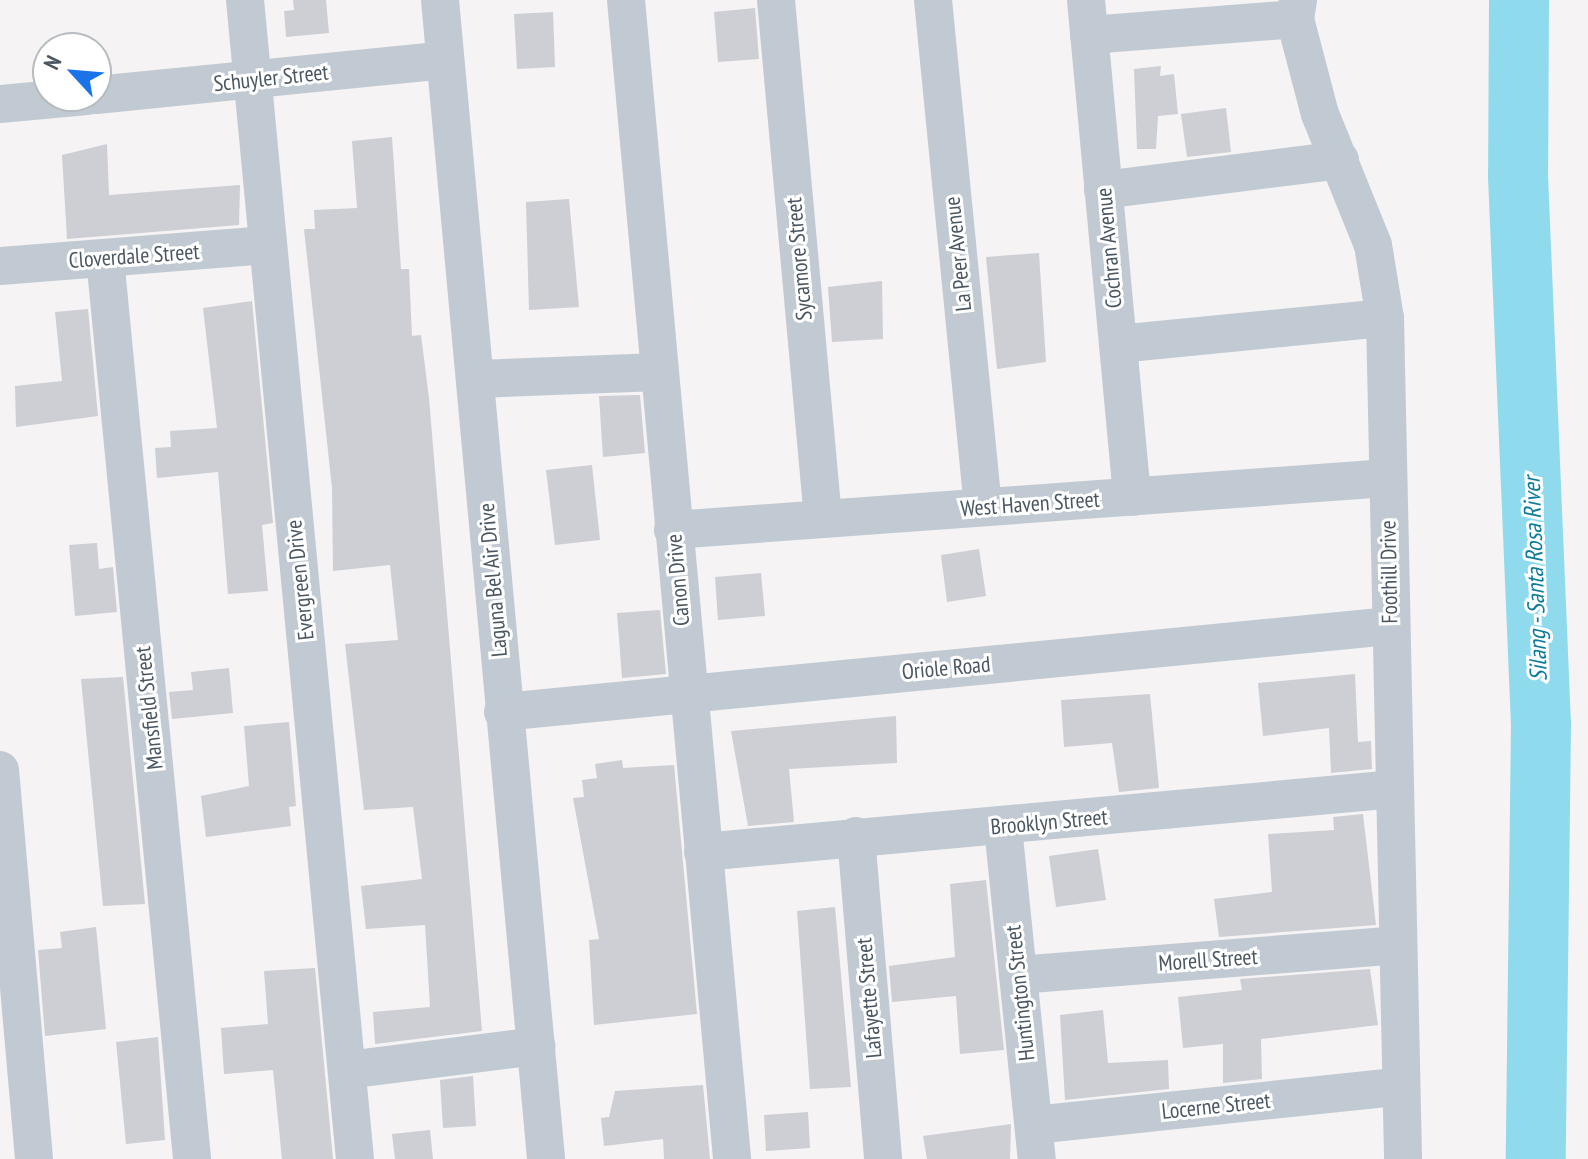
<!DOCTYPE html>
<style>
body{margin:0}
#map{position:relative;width:1588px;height:1159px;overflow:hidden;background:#f5f3f3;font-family:"PT Sans Narrow",sans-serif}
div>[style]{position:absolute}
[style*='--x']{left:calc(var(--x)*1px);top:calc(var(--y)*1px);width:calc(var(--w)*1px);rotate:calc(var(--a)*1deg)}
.river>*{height:60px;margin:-30px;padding:0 30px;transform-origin:30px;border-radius:30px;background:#90daee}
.building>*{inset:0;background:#cdcfd5}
.minor>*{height:38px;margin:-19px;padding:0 19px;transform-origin:19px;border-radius:19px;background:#c1cad2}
span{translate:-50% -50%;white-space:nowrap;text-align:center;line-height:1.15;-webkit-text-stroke:6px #fff;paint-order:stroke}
.street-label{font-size:22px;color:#4a5661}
.water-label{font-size:24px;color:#0c7c9b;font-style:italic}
.north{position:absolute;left:32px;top:32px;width:80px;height:80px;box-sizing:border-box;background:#fff;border:2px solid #b7bbc0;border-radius:50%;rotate:296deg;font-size:22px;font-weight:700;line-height:32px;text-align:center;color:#4a5661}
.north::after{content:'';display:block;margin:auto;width:28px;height:36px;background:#1a73e8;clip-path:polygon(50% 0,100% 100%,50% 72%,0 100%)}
</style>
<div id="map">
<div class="river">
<i style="--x:1519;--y:0;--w:176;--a:90.3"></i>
<i style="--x:1518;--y:176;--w:548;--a:87.6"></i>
<i style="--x:1541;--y:724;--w:435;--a:90.7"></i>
</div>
<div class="building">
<i style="clip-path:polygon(293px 0,326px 0,329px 33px,286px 37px,284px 11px,294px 10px)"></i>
<i style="clip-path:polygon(755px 8px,759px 59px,718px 62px,714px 12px)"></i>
<i style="clip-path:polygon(553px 12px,555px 67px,517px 69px,514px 14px)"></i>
<i style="clip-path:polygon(1161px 66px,1160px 76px,1174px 74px,1178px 114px,1158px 116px,1156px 149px,1137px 149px,1134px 69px)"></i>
<i style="clip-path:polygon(1226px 108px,1231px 152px,1187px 157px,1181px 114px)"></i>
<i style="clip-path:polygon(392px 137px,401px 269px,409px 269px,412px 336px,421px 335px,429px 398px,482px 1031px,375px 1044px,373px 1012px,430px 1007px,425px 925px,366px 929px,361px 886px,422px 879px,413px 807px,364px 810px,345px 644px,398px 640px,390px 565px,333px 571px,332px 488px,304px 229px,315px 229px,314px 210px,357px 208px,352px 141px)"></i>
<i style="clip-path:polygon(107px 144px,109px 195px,240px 185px,239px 225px,67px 239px,62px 155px)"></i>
<i style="clip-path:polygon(569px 199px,579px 307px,529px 310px,526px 202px)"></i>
<i style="clip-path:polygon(1039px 253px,1046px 362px,997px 369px,986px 257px)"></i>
<i style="clip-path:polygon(882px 281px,883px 339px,832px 342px,828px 287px)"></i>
<i style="clip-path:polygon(252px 301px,273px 523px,262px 525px,268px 591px,228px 594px,218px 472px,157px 478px,155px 448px,171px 447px,170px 431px,217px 428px,203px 308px)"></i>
<i style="clip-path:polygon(88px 309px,98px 416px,16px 427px,15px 386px,62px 381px,55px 312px)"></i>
<i style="clip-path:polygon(640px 395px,645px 453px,603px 457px,599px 396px)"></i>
<i style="clip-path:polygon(592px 465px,600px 540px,555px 545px,546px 470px)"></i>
<i style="clip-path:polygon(97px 543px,99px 569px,113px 567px,117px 612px,75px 616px,69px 545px)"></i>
<i style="clip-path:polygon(979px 549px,986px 596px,947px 602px,941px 555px)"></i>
<i style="clip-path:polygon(761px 573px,765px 616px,718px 620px,715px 577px)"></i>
<i style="clip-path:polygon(660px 610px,666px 674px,622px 678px,617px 613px)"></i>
<i style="clip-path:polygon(229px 668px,233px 713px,172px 719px,169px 692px,193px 690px,191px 672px)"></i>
<i style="clip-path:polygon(1355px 674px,1358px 742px,1371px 741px,1372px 769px,1331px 773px,1329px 728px,1263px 736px,1258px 683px)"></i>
<i style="clip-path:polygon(123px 677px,145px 904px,103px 906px,81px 679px)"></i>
<i style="clip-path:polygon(1150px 694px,1159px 788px,1119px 792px,1112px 743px,1064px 747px,1061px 700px)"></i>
<i style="clip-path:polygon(896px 716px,897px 763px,789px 769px,794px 822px,748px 826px,731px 731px)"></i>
<i style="clip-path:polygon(289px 722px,296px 806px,289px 807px,291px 826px,206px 837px,201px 796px,249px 786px,244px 726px)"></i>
<i style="clip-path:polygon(622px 760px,623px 768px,674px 765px,697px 1014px,594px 1025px,589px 940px,599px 939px,573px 798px,584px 797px,582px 780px,597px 778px,595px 764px)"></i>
<i style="clip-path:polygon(1363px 814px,1376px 925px,1219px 937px,1214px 899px,1272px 892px,1268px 834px,1334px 830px,1333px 817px)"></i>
<i style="clip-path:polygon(1098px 849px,1106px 900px,1056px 907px,1049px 856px)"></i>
<i style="clip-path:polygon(986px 880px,1004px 1050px,960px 1054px,956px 996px,892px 1002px,889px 966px,955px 957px,950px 884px)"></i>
<i style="clip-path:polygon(835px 907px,851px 1087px,810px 1089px,797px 911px)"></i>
<i style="clip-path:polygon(96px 927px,106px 1029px,45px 1036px,38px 950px,62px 948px,60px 932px)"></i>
<i style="clip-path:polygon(315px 968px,333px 1159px,282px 1159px,273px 1070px,224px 1074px,221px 1028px,268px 1024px,264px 971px)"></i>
<i style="clip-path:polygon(1370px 969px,1378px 1025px,1261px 1039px,1262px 1079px,1223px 1083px,1223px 1044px,1183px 1048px,1178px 997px,1242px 990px,1240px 979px)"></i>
<i style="clip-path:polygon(1103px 1010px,1108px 1063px,1168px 1060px,1169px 1089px,1065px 1100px,1060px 1015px)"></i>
<i style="clip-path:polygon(158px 1037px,165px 1140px,126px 1144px,116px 1042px)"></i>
<i style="clip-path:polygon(473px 1076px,476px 1126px,443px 1128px,440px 1080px)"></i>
<i style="clip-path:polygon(703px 1085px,710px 1159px,664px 1159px,663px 1139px,604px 1146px,601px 1118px,609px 1117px,615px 1091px)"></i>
<i style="clip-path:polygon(808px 1112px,810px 1148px,766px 1151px,764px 1115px)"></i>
<i style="clip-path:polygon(1011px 1124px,1010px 1159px,927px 1159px,923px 1136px)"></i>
<i style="clip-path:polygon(430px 1130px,433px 1159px,395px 1159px,392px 1134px)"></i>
</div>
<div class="minor">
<i style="--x:245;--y:0;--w:1164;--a:84.58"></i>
<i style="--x:440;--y:0;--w:1164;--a:84.77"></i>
<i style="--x:626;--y:0;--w:1164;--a:84.77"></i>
<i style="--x:776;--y:0;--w:520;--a:84.82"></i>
<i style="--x:933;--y:0;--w:509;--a:84.37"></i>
<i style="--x:1086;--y:0;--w:499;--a:84.7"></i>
<i style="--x:1298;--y:0;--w:19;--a:99"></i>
<i style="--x:1295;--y:19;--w:98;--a:75.3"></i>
<i style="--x:1320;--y:114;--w:141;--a:68"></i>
<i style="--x:1373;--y:245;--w:74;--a:80.7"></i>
<i style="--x:1385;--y:318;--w:841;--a:88.77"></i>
<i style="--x:1089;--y:35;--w:207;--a:-4.4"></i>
<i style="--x:96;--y:95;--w:351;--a:-5.7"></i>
<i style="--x:0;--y:104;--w:87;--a:-5.3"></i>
<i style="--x:1103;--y:190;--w:239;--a:-7.2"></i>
<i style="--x:105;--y:258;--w:905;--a:84.48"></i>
<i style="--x:0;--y:266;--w:268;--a:-4.5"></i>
<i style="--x:1118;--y:344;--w:268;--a:-5.6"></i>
<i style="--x:477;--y:379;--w:182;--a:-2.2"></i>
<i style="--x:673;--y:530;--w:716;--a:-4.17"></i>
<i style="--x:503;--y:712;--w:890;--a:-5.54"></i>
<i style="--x:0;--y:770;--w:390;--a:85"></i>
<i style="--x:1003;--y:827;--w:334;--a:84.2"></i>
<i style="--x:856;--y:836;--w:324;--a:85.2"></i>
<i style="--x:703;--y:852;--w:695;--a:-5.2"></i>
<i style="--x:1018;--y:975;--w:380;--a:-4.5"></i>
<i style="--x:347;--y:1070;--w:191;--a:-7.2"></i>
<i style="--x:1034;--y:1125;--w:366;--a:-6"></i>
</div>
<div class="street-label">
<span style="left:271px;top:78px;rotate:-6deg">Schuyler Street</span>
<span style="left:1109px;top:248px;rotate:-95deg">Cochran Avenue</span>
<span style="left:958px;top:254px;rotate:-96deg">La Peer Avenue</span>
<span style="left:134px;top:256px;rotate:-4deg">Cloverdale Street</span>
<span style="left:799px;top:259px;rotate:-95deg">Sycamore Street</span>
<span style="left:1030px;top:504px;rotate:-4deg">West Haven Street</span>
<span style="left:1389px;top:572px;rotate:-91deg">Foothill Drive</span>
<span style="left:300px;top:580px;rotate:-96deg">Evergreen Drive</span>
<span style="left:493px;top:580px;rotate:-95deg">Laguna Bel Air Drive</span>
<span style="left:678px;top:580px;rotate:-95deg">Canon Drive</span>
<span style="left:946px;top:668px;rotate:-5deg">Oriole Road</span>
<span style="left:149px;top:708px;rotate:-96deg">Mansfield Street</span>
<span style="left:1049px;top:822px;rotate:-5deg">Brooklyn Street</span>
<span style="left:1208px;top:960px;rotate:-4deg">Morell Street</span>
<span style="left:1020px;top:993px;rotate:-96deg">Huntington Street</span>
<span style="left:869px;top:998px;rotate:-95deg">Lafayette Street</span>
<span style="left:1216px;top:1106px;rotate:-6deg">Locerne Street</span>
</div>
<div class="water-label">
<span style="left:1535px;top:579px;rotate:-92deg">Silang - Santa Rosa River</span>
</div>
<div class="north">N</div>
</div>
